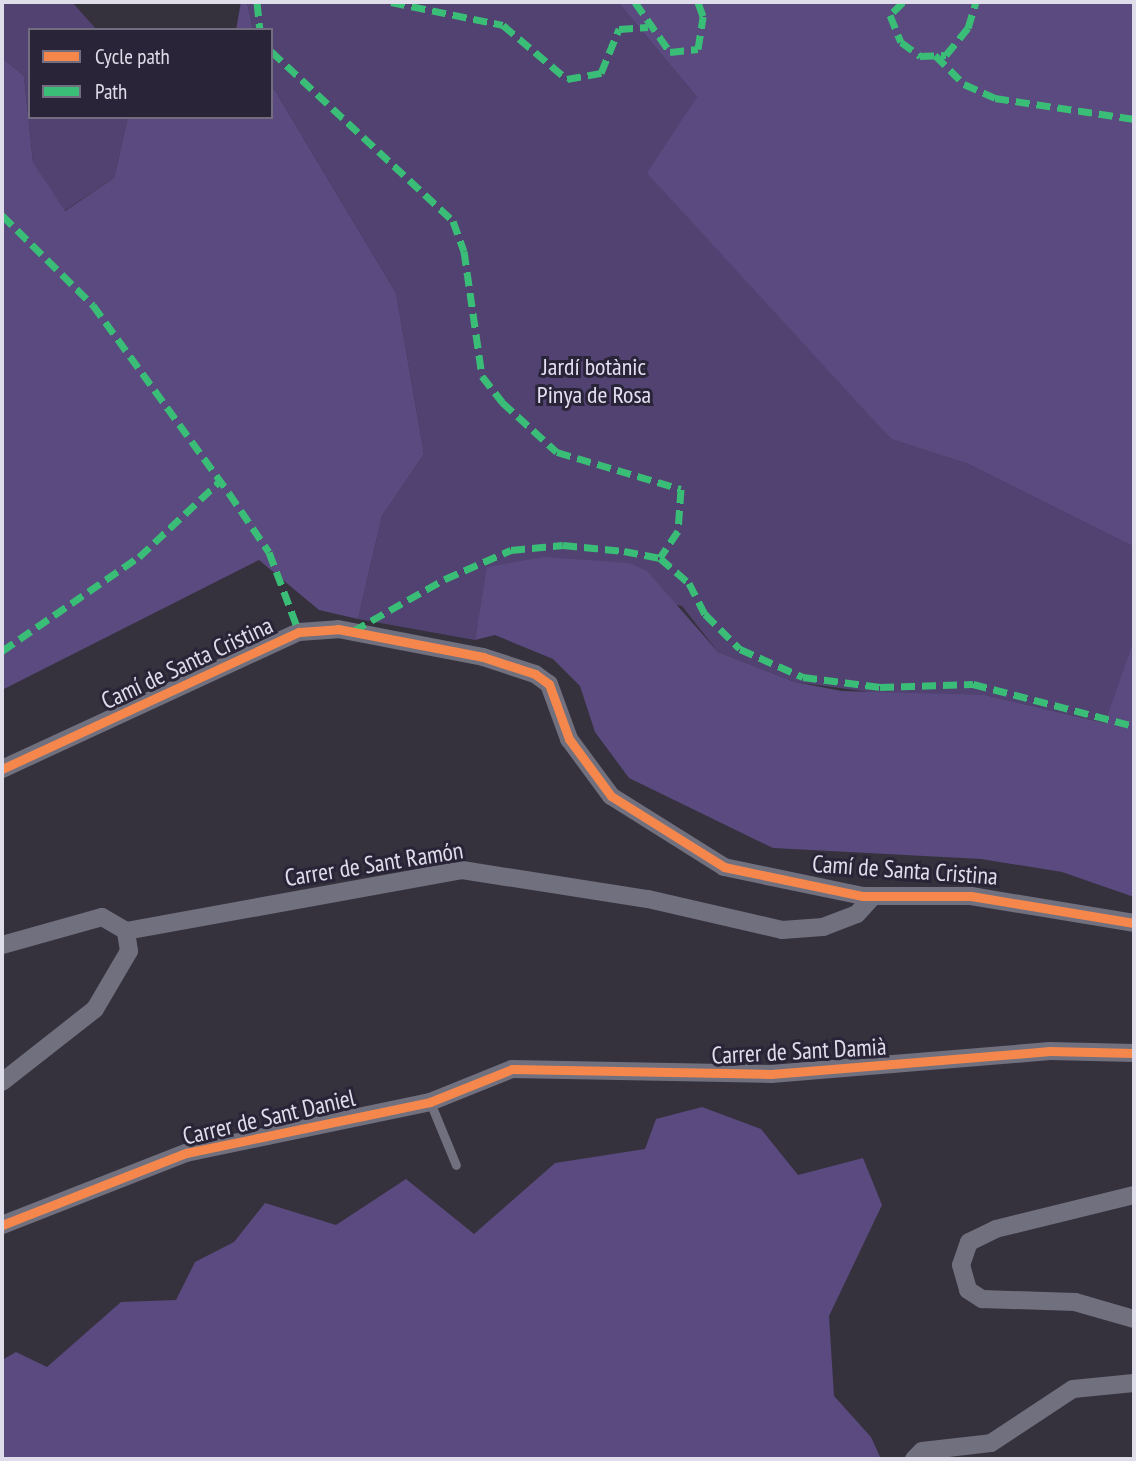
<!DOCTYPE html>
<meta charset="utf-8">
<style>
body{margin:0}
#map{position:relative;width:1136px;height:1461px;overflow:hidden;background:#35323d;font-family:"PT Sans Narrow",sans-serif}
div>[style]{position:absolute}
[style*='--x']{left:calc(var(--x)*1px);top:calc(var(--y)*1px);width:calc(var(--w)*1px);rotate:calc(var(--a)*1deg)}
.green>*{inset:0;background:#514272}
.forest>*{inset:0;background:#5a4a7f}
.service>*{height:9px;margin:-4.5px;padding:0 4.5px;transform-origin:4.5px;border-radius:4.5px;background:#71707f}
.minor>*{height:18px;margin:-9px;padding:0 9px;transform-origin:9px;border-radius:9px;background:#71707f}
.quiet>*{height:7px;margin-top:-3.5px;transform-origin:0;background:repeating-linear-gradient(90deg,#3abd76 0 14px,transparent 0 21px)}
.cycleway>*{height:9px;margin:-4.5px;padding:0 4.5px;transform-origin:4.5px;border-radius:4.5px;background:#f5874c}
span{translate:-50% -50%;white-space:nowrap;text-align:center;line-height:1.15;-webkit-text-stroke:6px #292437;paint-order:stroke}
.park-label{font-size:24px;color:#e5e1f3}
.street-label{font-size:24px;color:#e0ddea}
.frame{position:absolute;inset:0;border:4px solid #e0ddea;pointer-events:none}
.legend{position:absolute;left:28px;top:28px;width:245px;height:91px;box-sizing:border-box;background:#292437;border:2px solid #726e7f;margin:0;padding:9px 12px;list-style:none;font-size:21px;color:#e0ddea}
.legend li{display:flex;align-items:center;gap:14px;height:35px}
.legend b{width:35px;border:2px solid #726e7f}
</style>
<div id="map">
<div class="green">
<i style="clip-path:polygon(2px 2px,72px 2px,97px 30px,30px 30px,30px 117px,128px 117px,114px 178px,64px 211px,33px 162px,24px 76px,2px 58px)"></i>
<i style="clip-path:polygon(247px 2px,618px 2px,697px 97px,806px 343px,891px 439px,968px 464px,1134px 547px,1134px 639px,1106px 723px,985px 695px,907px 697px,795px 682px,718px 652px,682px 606px,488px 567px,475px 640px,358px 619px,382px 516px,424px 454px,396px 293px,271px 84px,271px 30px,253px 30px)"></i>
</div>
<div class="forest">
<i style="clip-path:polygon(241px 2px,247px 2px,253px 30px,236px 30px)"></i>
<i style="clip-path:polygon(618px 2px,1134px 2px,1134px 547px,968px 464px,891px 439px,647px 173px,697px 97px)"></i>
<i style="clip-path:polygon(2px 58px,24px 76px,33px 162px,65px 211px,114px 178px,128px 117px,271px 117px,271px 84px,396px 293px,424px 454px,382px 516px,358px 619px,319px 610px,259px 560px,2px 690px)"></i>
<i style="clip-path:polygon(544px 557px,629px 563px,647px 571px,718px 652px,795px 682px,842px 691px,985px 695px,1105px 723px,1134px 639px,1134px 897px,1062px 872px,981px 859px,773px 848px,629px 778px,595px 732px,580px 686px,553px 659px,495px 635px,475px 640px,487px 567px)"></i>
<i style="clip-path:polygon(702px 1107px,761px 1129px,798px 1175px,863px 1158px,882px 1205px,829px 1316px,834px 1396px,871px 1437px,881px 1459px,2px 1459px,2px 1360px,16px 1352px,47px 1367px,121px 1302px,176px 1300px,195px 1262px,234px 1242px,265px 1203px,336px 1225px,406px 1179px,474px 1234px,555px 1163px,645px 1149px,656px 1119px)"></i>
</div>
<div class="service">
<i style="--x:430;--y:1102;--w:68;--a:67.6"></i>
</div>
<div class="minor">
<i style="--x:2;--y:769;--w:327;--a:-24.8"></i>
<i style="--x:299;--y:632;--w:39;--a:-4"></i>
<i style="--x:338;--y:629;--w:148;--a:10.9"></i>
<i style="--x:483;--y:657;--w:55;--a:18.1"></i>
<i style="--x:535;--y:674;--w:17;--a:36"></i>
<i style="--x:549;--y:684;--w:59;--a:70"></i>
<i style="--x:569;--y:739;--w:71;--a:53.6"></i>
<i style="--x:611;--y:796;--w:133;--a:32.1"></i>
<i style="--x:724;--y:867;--w:142;--a:11.8"></i>
<i style="--x:863;--y:896;--w:108;--a:0"></i>
<i style="--x:971;--y:896;--w:165;--a:9.4"></i>
<i style="--x:2;--y:945;--w:104;--a:-15.6"></i>
<i style="--x:102;--y:917;--w:28;--a:30"></i>
<i style="--x:126;--y:931;--w:341;--a:-10.3"></i>
<i style="--x:462;--y:870;--w:188;--a:8.9"></i>
<i style="--x:648;--y:899;--w:138;--a:13"></i>
<i style="--x:782;--y:930;--w:41;--a:-4.2"></i>
<i style="--x:823;--y:927;--w:36;--a:-21"></i>
<i style="--x:857;--y:914;--w:24;--a:-48"></i>
<i style="--x:2;--y:1082;--w:118;--a:-38.1"></i>
<i style="--x:95;--y:1009;--w:67;--a:-59.6"></i>
<i style="--x:129;--y:951;--w:20;--a:-99"></i>
<i style="--x:1134;--y:1195;--w:142;--a:166.2"></i>
<i style="--x:996;--y:1229;--w:30;--a:154"></i>
<i style="--x:969;--y:1242;--w:24;--a:109"></i>
<i style="--x:961;--y:1265;--w:26;--a:74"></i>
<i style="--x:968;--y:1290;--w:17;--a:33"></i>
<i style="--x:982;--y:1299;--w:93;--a:1.8"></i>
<i style="--x:1075;--y:1302;--w:61;--a:16.1"></i>
<i style="--x:2;--y:1225;--w:198;--a:-21.4"></i>
<i style="--x:186;--y:1153;--w:249;--a:-11.8"></i>
<i style="--x:430;--y:1102;--w:88;--a:-21.9"></i>
<i style="--x:512;--y:1069;--w:259;--a:1.1"></i>
<i style="--x:771;--y:1074;--w:280;--a:-4.7"></i>
<i style="--x:1050;--y:1051;--w:84;--a:1.4"></i>
<i style="--x:914;--y:1459;--w:11;--a:-45"></i>
<i style="--x:922;--y:1451;--w:69;--a:-6.6"></i>
<i style="--x:991;--y:1443;--w:98;--a:-33.4"></i>
<i style="--x:1073;--y:1389;--w:61;--a:-5.6"></i>
</div>
<div class="quiet">
<i style="--x:257;--y:2;--w:28;--a:84"></i>
<i style="--x:391;--y:2;--w:114;--a:11.6"></i>
<i style="--x:503;--y:25;--w:84;--a:40.2"></i>
<i style="--x:567;--y:79;--w:35;--a:-10"></i>
<i style="--x:601;--y:73;--w:48;--a:-67.8"></i>
<i style="--x:619;--y:29;--w:29;--a:-4"></i>
<i style="--x:635;--y:2;--w:61;--a:55"></i>
<i style="--x:670;--y:52;--w:28;--a:-6"></i>
<i style="--x:698;--y:49;--w:33;--a:-81"></i>
<i style="--x:703;--y:16;--w:15;--a:-110"></i>
<i style="--x:903;--y:2;--w:18;--a:135"></i>
<i style="--x:890;--y:15;--w:29;--a:68"></i>
<i style="--x:901;--y:42;--w:24;--a:36"></i>
<i style="--x:920;--y:56;--w:26;--a:-2"></i>
<i style="--x:946;--y:55;--w:35;--a:-51"></i>
<i style="--x:968;--y:28;--w:27;--a:-73"></i>
<i style="--x:271;--y:51;--w:249;--a:43"></i>
<i style="--x:453;--y:221;--w:32;--a:70"></i>
<i style="--x:464;--y:251;--w:126;--a:81.8"></i>
<i style="--x:482;--y:376;--w:33;--a:52"></i>
<i style="--x:502;--y:402;--w:74;--a:42.3"></i>
<i style="--x:557;--y:452;--w:129;--a:16.6"></i>
<i style="--x:681;--y:489;--w:42;--a:94.1"></i>
<i style="--x:678;--y:531;--w:32;--a:124"></i>
<i style="--x:935;--y:55;--w:41;--a:45"></i>
<i style="--x:964;--y:84;--w:34;--a:24"></i>
<i style="--x:995;--y:98;--w:141;--a:8.6"></i>
<i style="--x:2;--y:215;--w:128;--a:44.7"></i>
<i style="--x:93;--y:305;--w:232;--a:54.1"></i>
<i style="--x:229;--y:493;--w:71;--a:55.9"></i>
<i style="--x:269;--y:552;--w:85;--a:69.4"></i>
<i style="--x:353;--y:631;--w:106;--a:-29.5"></i>
<i style="--x:445;--y:579;--w:72;--a:-23.7"></i>
<i style="--x:511;--y:550;--w:52;--a:-5.5"></i>
<i style="--x:563;--y:545;--w:61;--a:5.6"></i>
<i style="--x:624;--y:551;--w:37;--a:11"></i>
<i style="--x:660;--y:558;--w:38;--a:41"></i>
<i style="--x:689;--y:583;--w:35;--a:63"></i>
<i style="--x:705;--y:614;--w:49;--a:45"></i>
<i style="--x:740;--y:649;--w:69;--a:24"></i>
<i style="--x:803;--y:677;--w:78;--a:7.4"></i>
<i style="--x:880;--y:687;--w:93;--a:-1.8"></i>
<i style="--x:973;--y:684;--w:166;--a:14.6"></i>
<i style="--x:2;--y:651;--w:166;--a:-34.5"></i>
<i style="--x:139;--y:557;--w:111;--a:-43.2"></i>
</div>
<div class="cycleway">
<i style="--x:2;--y:769;--w:327;--a:-24.8"></i>
<i style="--x:299;--y:632;--w:39;--a:-4"></i>
<i style="--x:338;--y:629;--w:148;--a:10.9"></i>
<i style="--x:483;--y:657;--w:55;--a:18.1"></i>
<i style="--x:535;--y:674;--w:17;--a:36"></i>
<i style="--x:549;--y:684;--w:59;--a:70"></i>
<i style="--x:569;--y:739;--w:71;--a:53.6"></i>
<i style="--x:611;--y:796;--w:133;--a:32.1"></i>
<i style="--x:724;--y:867;--w:142;--a:11.8"></i>
<i style="--x:863;--y:896;--w:108;--a:0"></i>
<i style="--x:971;--y:896;--w:165;--a:9.4"></i>
<i style="--x:2;--y:1225;--w:198;--a:-21.4"></i>
<i style="--x:186;--y:1153;--w:249;--a:-11.8"></i>
<i style="--x:430;--y:1102;--w:88;--a:-21.9"></i>
<i style="--x:512;--y:1069;--w:259;--a:1.1"></i>
<i style="--x:771;--y:1074;--w:280;--a:-4.7"></i>
<i style="--x:1050;--y:1051;--w:84;--a:1.4"></i>
</div>
<div class="park-label">
<span style="left:594px;top:381px">Jardí botànic<br>Pinya de Rosa</span>
</div>
<div class="street-label">
<span style="left:187px;top:663px;rotate:-25deg">Camí de Santa Cristina</span>
<span style="left:374px;top:864px;rotate:-9deg">Carrer de Sant Ramón</span>
<span style="left:905px;top:870px;rotate:4deg">Camí de Santa Cristina</span>
<span style="left:799px;top:1051px;rotate:-3deg">Carrer de Sant Damià</span>
<span style="left:269px;top:1117px;rotate:-13deg">Carrer de Sant Daniel</span>
</div>
<div class="frame"></div>
<ul class="legend">
<li><b style="height:9px;background:#f5874c"></b>Cycle path</li>
<li><b style="height:9px;background:#3abd76"></b>Path</li>
</ul>
</div>
